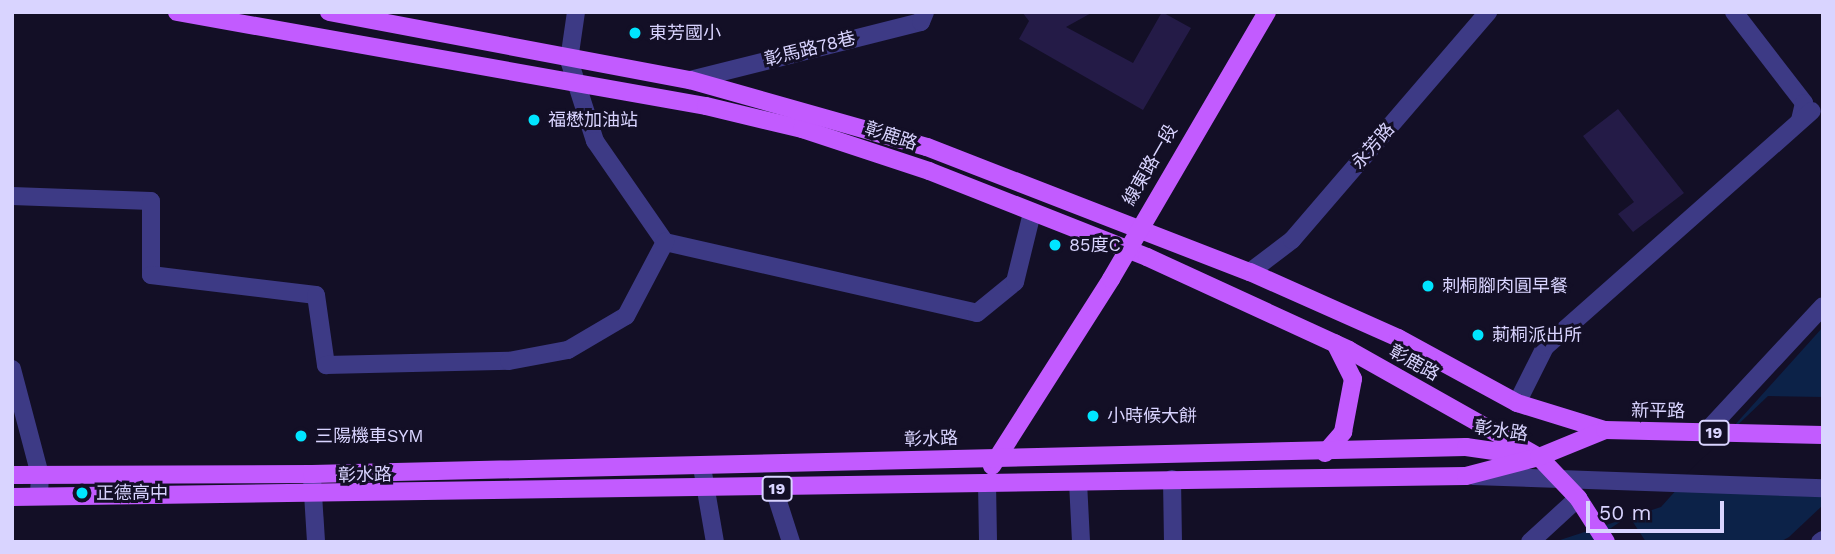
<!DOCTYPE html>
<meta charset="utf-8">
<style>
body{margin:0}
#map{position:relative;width:1835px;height:554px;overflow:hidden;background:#130f26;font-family:"Work Sans","Noto Sans TC",sans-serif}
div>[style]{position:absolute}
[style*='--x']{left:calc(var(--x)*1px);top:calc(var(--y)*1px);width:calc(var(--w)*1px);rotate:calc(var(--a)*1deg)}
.water>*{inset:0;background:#0c2248}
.pier>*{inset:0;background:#130f26}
.building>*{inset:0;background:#241b47}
.minor>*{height:18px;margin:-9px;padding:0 9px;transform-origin:9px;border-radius:9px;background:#3d3a85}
.major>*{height:18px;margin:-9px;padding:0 9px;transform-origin:9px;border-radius:9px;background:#c25bff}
.dots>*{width:19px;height:19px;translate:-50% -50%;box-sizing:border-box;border:4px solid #130f26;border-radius:50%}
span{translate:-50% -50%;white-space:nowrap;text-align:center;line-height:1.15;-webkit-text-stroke:6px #130f26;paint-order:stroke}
.shield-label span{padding:2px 5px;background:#130f26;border:2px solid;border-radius:5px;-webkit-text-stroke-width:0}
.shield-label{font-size:16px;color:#d9d4ff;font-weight:700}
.poi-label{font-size:18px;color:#d9d4ff}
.left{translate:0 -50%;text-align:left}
.street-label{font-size:18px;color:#d9d4ff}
.frame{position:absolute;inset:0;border:14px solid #d9d4ff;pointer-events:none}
.scale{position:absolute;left:1586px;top:501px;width:138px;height:32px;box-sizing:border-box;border:4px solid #d9d4ff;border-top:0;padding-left:9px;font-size:21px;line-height:24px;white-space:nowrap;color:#d9d4ff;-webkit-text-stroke:5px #130f26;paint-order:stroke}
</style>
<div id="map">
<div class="water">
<i style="clip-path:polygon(1823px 327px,1823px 505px,1789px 537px,1780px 542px,1554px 542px,1661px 507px)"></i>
</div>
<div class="pier">
<i style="clip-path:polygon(1768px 396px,1823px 397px,1823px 490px,1684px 476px)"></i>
<i style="clip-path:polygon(1629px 516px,1646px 542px,1590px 542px)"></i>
</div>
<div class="building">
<i style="clip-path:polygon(1022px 12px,1093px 12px,1066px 27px,1133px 63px,1162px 12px,1191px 28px,1143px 110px,1019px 39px,1029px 21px)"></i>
<i style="clip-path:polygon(1618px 109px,1684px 193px,1633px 232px,1618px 214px,1634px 202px,1583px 136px)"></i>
</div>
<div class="minor">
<i style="--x:576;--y:12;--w:49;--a:98.3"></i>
<i style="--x:569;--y:60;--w:85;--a:72.2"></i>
<i style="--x:595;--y:141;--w:123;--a:55.3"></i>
<i style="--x:665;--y:242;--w:320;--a:12.8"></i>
<i style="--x:977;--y:313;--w:49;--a:-39.2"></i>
<i style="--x:1015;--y:282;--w:71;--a:-76.2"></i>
<i style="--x:1734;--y:12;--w:115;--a:52.4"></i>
<i style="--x:1804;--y:103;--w:18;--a:103"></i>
<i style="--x:690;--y:80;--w:238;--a:-14.1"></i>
<i style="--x:921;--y:22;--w:11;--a:-68"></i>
<i style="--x:12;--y:196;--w:139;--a:2.1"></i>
<i style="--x:151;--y:201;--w:74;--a:90"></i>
<i style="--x:151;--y:275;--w:166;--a:6.9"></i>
<i style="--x:316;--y:295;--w:71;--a:81.9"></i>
<i style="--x:326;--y:365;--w:183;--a:-1.3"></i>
<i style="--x:509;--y:361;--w:60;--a:-10.6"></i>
<i style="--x:568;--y:350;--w:67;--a:-30.4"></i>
<i style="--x:626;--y:316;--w:84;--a:-62.2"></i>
<i style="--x:1250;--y:272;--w:53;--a:-37.3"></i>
<i style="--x:1292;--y:240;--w:301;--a:-49.3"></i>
<i style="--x:12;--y:369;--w:110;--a:75.2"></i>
<i style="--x:40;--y:475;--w:21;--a:93"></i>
<i style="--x:1517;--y:403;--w:63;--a:-63.4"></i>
<i style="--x:1545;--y:347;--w:356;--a:-41.5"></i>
<i style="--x:1705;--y:433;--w:173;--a:-47.1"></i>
<i style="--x:702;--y:467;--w:76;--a:80.2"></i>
<i style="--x:1473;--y:476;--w:350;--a:2"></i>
<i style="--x:312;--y:478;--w:64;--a:86.4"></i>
<i style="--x:1172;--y:479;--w:63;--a:89.1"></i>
<i style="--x:1078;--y:482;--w:60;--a:87.1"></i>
<i style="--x:987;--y:483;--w:59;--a:89"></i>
<i style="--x:774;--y:489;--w:56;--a:72.2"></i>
<i style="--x:1530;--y:542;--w:65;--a:-42.5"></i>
<i style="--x:1820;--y:542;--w:4;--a:-34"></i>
</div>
<div class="major">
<i style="--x:177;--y:12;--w:537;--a:10.08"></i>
<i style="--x:706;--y:106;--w:99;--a:13.5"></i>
<i style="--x:802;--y:129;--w:134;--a:18.3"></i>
<i style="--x:929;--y:171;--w:234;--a:21.5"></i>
<i style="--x:1147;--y:257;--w:222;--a:24.7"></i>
<i style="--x:1349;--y:350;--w:218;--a:29.4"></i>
<i style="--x:1539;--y:457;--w:57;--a:46.4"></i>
<i style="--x:1578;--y:498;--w:52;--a:57.5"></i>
<i style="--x:329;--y:12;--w:367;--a:10.7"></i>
<i style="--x:690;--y:80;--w:246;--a:15.8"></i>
<i style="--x:927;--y:147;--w:346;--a:21.2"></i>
<i style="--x:1250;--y:272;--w:162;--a:24"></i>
<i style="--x:1398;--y:338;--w:136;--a:28.6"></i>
<i style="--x:1517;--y:403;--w:92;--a:17.1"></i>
<i style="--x:1325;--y:453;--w:28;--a:-49"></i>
<i style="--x:1343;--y:432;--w:54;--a:-79.3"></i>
<i style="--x:1353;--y:379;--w:40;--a:-116.6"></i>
<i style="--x:992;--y:466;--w:222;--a:-57.5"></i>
<i style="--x:1111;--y:279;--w:309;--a:-59.7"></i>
<i style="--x:12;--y:475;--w:300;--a:-0.2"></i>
<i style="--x:312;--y:474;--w:1154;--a:-1.34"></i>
<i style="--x:1466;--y:447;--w:64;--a:8.1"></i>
<i style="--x:12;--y:497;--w:1454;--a:-0.83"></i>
<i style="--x:1466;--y:476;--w:75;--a:-14.6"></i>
<i style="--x:1539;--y:457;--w:71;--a:-22.2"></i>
<i style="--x:1605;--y:430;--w:218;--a:1.3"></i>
</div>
<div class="dots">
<i style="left:635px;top:33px;background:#00e5ff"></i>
<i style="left:534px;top:120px;background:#00e5ff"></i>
<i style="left:1055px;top:245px;background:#00e5ff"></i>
<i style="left:1428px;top:286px;background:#00e5ff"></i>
<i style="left:1478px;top:335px;background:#00e5ff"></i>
<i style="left:1093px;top:416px;background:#00e5ff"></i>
<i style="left:301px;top:436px;background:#00e5ff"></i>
<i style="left:82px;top:493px;background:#00e5ff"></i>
</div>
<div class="shield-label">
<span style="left:1714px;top:433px">19</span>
<span style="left:777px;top:489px">19</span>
</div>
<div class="poi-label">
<span class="left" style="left:649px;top:33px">東芳國小</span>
<span class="left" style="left:548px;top:120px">福懋加油站</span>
<span class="left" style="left:1069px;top:245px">85度C</span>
<span class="left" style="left:1442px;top:286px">刺桐腳肉圓早餐</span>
<span class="left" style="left:1492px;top:335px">莿桐派出所</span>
<span class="left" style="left:1107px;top:416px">小時候大餅</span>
<span class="left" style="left:315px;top:436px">三陽機車SYM</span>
<span class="left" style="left:96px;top:493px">正德高中</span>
</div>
<div class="street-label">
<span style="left:810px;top:49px;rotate:-14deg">彰馬路78巷</span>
<span style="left:891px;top:136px;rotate:18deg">彰鹿路</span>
<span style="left:1373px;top:146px;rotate:-49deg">永芳路</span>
<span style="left:1150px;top:165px;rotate:-60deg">線東路一段</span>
<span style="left:1414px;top:363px;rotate:29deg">彰鹿路</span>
<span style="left:1658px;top:411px;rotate:1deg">新平路</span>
<span style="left:1501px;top:431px;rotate:8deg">彰水路</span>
<span style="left:931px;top:439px;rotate:-2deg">彰水路</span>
<span style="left:365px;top:475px;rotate:-1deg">彰水路</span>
</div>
<div class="frame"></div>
<div class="scale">50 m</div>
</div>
